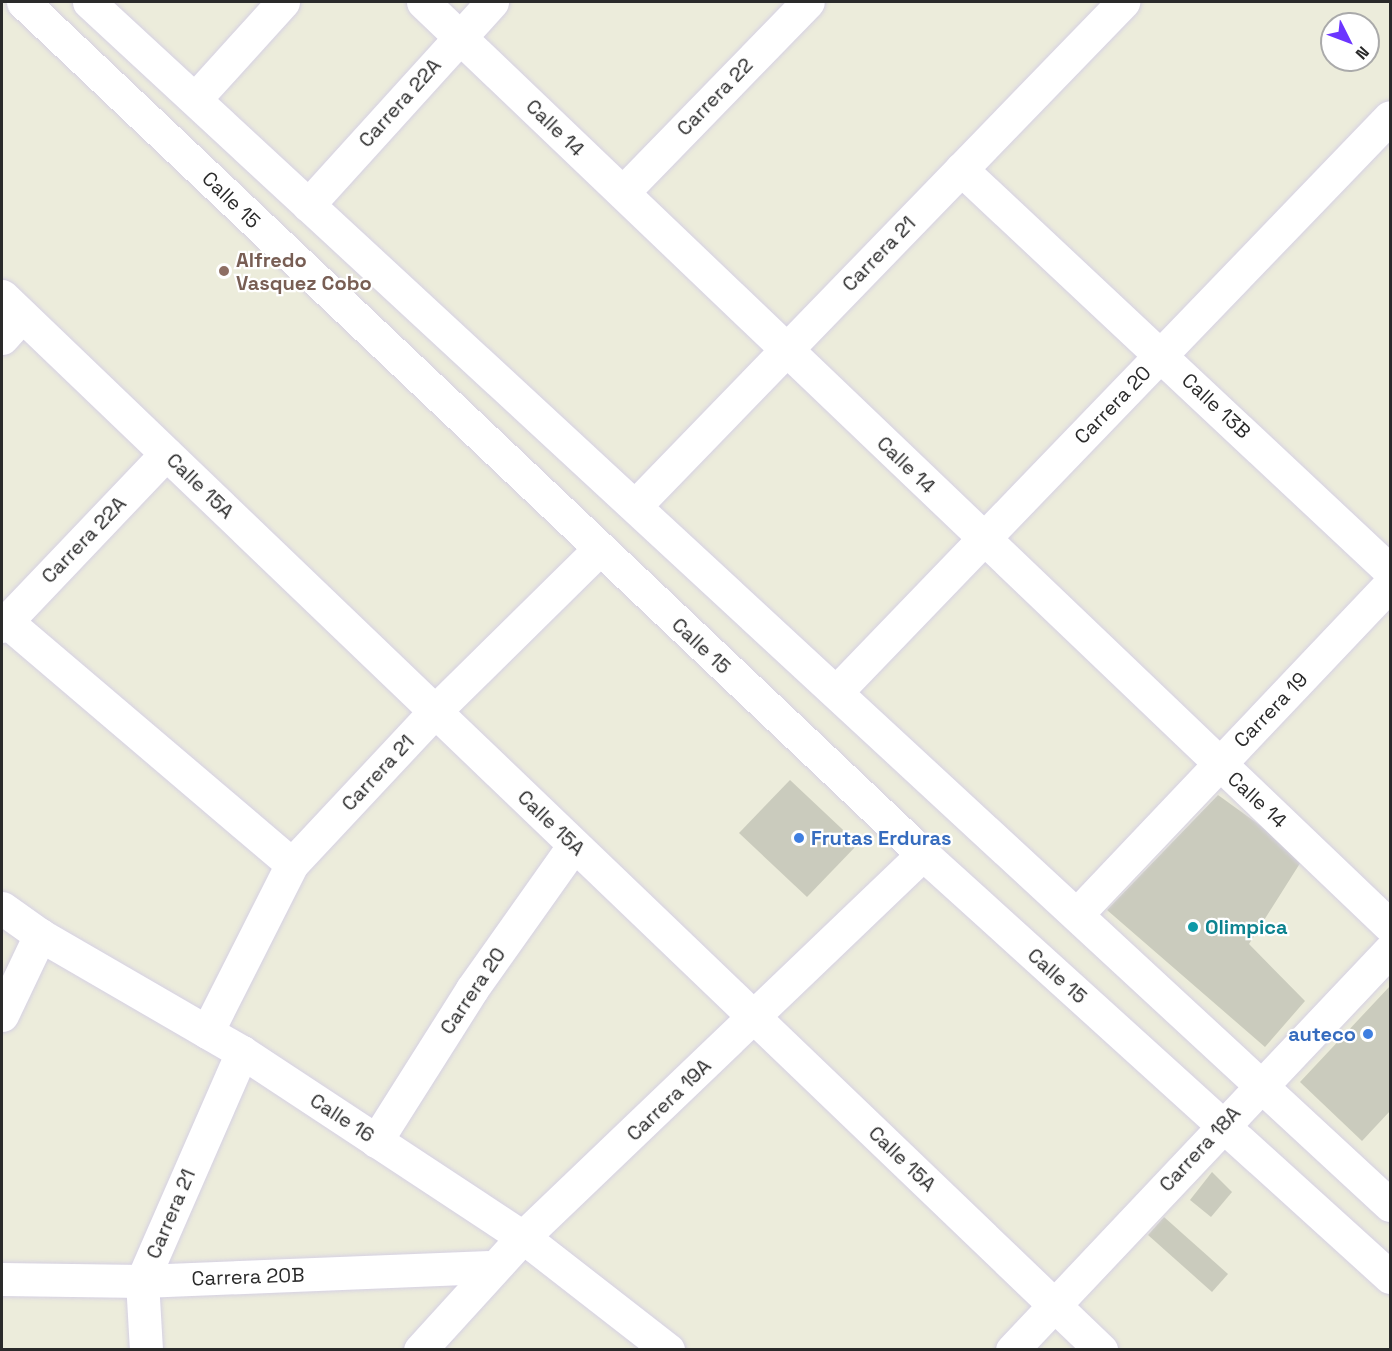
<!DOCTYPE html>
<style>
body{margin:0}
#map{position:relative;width:1392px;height:1351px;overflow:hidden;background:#ececdb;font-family:"Space Grotesk",sans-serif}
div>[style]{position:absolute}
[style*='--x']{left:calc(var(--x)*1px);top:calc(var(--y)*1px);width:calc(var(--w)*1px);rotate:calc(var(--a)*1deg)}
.building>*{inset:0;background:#cacbbd}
.roads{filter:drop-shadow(0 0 2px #d5d0e3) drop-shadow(0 0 2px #d5d0e3)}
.minor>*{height:33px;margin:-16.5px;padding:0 16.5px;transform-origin:16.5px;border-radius:16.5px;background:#fff}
.dots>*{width:16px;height:16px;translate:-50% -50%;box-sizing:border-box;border:3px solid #fff;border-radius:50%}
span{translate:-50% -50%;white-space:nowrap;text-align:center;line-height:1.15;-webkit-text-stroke:4.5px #fff;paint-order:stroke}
.street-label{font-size:20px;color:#2a2a2a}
.education-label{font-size:20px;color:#785e54;font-weight:700}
.left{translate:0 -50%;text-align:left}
.shop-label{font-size:20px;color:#366cbe;font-weight:700}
.right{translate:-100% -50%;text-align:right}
.culture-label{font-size:20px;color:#0d838f;font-weight:700}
.frame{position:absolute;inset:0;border:3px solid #2a2a2a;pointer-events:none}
.north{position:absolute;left:1320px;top:12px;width:60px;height:60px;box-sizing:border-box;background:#fff;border:2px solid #aaa;border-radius:50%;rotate:132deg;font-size:16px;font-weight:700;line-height:24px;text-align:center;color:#2a2a2a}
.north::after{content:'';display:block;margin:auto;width:21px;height:27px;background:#6c35ff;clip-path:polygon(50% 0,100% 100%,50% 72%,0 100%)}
</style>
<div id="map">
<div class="building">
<i style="clip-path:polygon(790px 780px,858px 844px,807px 897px,739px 833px)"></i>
<i style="clip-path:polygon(1218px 795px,1304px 857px,1249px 944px,1305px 1001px,1265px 1047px,1107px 910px)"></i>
<i style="clip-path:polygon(1390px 986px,1390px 1111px,1362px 1141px,1300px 1082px)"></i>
<i style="clip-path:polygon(1212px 1172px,1232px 1192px,1211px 1217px,1190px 1200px)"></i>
<i style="clip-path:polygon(1164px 1217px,1228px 1274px,1212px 1292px,1148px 1235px)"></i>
</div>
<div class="roads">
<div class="minor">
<i style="--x:23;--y:2;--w:1239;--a:43.43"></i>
<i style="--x:923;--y:854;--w:630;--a:42.17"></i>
<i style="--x:89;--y:2;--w:1772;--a:42.76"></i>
<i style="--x:423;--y:2;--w:1337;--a:43.7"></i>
<i style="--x:195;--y:99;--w:131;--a:-47.8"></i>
<i style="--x:961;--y:169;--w:588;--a:43.14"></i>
<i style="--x:623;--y:192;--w:265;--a:-45.8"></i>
<i style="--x:308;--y:205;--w:274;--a:-47.8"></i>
<i style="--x:2;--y:296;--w:1523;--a:43.8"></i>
<i style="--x:2;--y:338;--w:30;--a:-48"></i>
<i style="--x:635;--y:506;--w:702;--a:-45.92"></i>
<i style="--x:6;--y:621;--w:375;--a:40.4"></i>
<i style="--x:2;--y:626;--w:238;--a:-46.4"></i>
<i style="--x:836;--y:692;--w:798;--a:-46.07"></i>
<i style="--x:2;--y:908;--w:47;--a:35.4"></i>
<i style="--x:40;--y:935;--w:233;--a:30.1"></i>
<i style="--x:242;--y:1052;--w:336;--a:33.4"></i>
<i style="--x:523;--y:1237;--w:184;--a:37.9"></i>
<i style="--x:1077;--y:914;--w:455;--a:-46.5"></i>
<i style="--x:2;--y:1015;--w:89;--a:-64.6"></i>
<i style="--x:207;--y:1032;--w:188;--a:-63.2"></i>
<i style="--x:292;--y:864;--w:209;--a:-46.9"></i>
<i style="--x:435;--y:711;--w:229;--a:-44.6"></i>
<i style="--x:376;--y:1141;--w:180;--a:-57.7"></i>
<i style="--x:472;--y:989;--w:176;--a:-54.7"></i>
<i style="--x:2;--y:1279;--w:140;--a:0.8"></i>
<i style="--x:142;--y:1281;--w:352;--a:-2.3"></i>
<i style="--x:146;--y:1350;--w:69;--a:-93.3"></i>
<i style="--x:142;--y:1281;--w:250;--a:-66.4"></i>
<i style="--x:420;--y:1350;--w:153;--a:-47.7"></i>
<i style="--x:523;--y:1237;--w:554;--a:-43.76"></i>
<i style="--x:1012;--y:1350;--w:550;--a:-46.62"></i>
</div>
</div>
<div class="dots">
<i style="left:224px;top:271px;background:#8d6e63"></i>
<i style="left:799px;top:838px;background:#3f7fe0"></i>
<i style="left:1193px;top:927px;background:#0f9aa8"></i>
<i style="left:1368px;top:1034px;background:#3f7fe0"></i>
</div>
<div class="street-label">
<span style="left:715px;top:97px;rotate:-46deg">Carrera 22</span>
<span style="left:400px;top:103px;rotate:-48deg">Carrera 22A</span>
<span style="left:555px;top:128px;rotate:44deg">Calle 14</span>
<span style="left:231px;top:200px;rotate:44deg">Calle 15</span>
<span style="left:879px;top:254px;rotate:-46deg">Carrera 21</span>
<span style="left:1113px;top:405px;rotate:-46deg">Carrera 20</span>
<span style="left:1216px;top:406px;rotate:43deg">Calle 13B</span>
<span style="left:906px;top:465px;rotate:44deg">Calle 14</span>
<span style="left:200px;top:486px;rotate:44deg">Calle 15A</span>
<span style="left:84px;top:540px;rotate:-46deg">Carrera 22A</span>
<span style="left:701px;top:646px;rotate:43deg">Calle 15</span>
<span style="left:1271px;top:710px;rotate:-46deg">Carrera 19</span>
<span style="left:378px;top:773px;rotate:-47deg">Carrera 21</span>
<span style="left:1257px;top:800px;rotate:43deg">Calle 14</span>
<span style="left:551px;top:823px;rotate:44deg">Calle 15A</span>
<span style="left:1057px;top:976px;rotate:42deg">Calle 15</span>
<span style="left:473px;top:991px;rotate:-56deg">Carrera 20</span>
<span style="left:669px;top:1100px;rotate:-44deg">Carrera 19A</span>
<span style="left:342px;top:1118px;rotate:33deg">Calle 16</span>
<span style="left:1200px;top:1149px;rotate:-47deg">Carrera 18A</span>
<span style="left:902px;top:1159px;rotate:44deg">Calle 15A</span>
<span style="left:171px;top:1214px;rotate:-67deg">Carrera 21</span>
<span style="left:248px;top:1277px;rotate:-2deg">Carrera 20B</span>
</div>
<div class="education-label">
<span class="left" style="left:236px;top:272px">Alfredo<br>Vasquez Cobo</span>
</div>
<div class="shop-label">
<span class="left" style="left:811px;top:838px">Frutas Erduras</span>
<span class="right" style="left:1356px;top:1034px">auteco</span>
</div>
<div class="culture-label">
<span class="left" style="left:1205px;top:927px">Olimpica</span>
</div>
<div class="frame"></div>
<div class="north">N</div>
</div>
